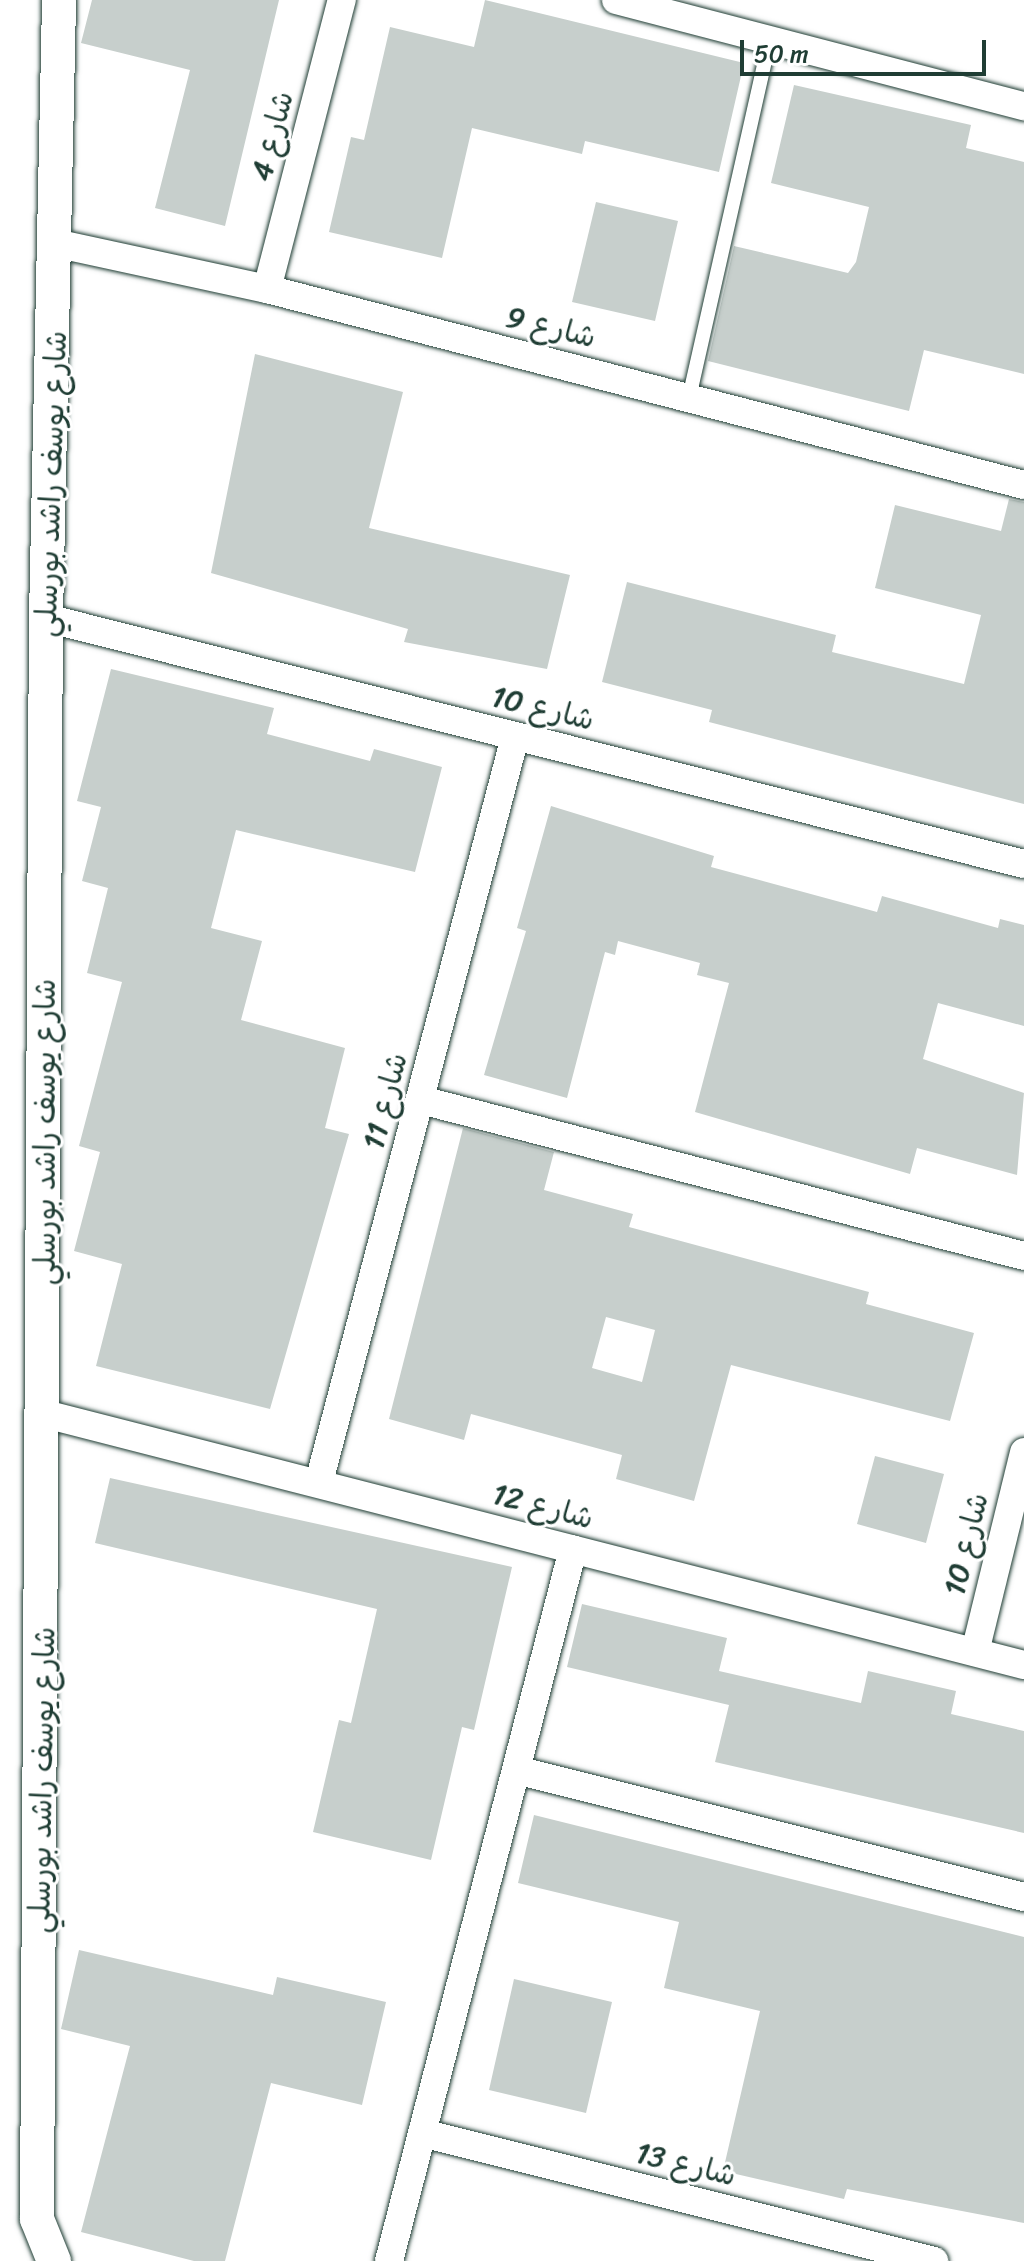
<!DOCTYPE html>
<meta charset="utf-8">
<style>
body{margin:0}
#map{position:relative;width:1024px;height:2261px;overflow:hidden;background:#fff;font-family:Sriracha,"Playpen Sans Arabic",sans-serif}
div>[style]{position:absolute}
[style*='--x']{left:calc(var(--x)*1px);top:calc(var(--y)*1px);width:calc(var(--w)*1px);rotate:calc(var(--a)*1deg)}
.building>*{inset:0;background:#c7cfcc}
.roads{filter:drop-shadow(0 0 2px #1f3d34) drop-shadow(0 0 2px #1f3d34)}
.service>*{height:14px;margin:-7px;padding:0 7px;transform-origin:7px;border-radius:7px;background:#fff}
.minor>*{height:28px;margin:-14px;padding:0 14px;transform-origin:14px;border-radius:14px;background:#fff}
.tertiary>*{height:34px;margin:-17px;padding:0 17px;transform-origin:17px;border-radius:17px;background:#fff}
span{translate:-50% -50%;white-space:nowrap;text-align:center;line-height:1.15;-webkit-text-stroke:6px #fff;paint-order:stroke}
.street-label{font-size:30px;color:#1f3d34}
.scale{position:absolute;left:740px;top:40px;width:246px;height:36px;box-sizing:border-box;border:4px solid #1f3d34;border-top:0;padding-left:10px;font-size:24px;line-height:28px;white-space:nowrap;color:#1f3d34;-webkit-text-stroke:6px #fff;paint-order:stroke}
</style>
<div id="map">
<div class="building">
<i style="clip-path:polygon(92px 0,279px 0,225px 226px,155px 208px,190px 70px,81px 43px)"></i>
<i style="clip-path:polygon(485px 0,744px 63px,719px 172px,585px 141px,582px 154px,472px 128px,442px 258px,329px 232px,351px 137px,364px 140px,390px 27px,474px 47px)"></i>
<i style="clip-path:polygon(794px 85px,971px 125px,966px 148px,1024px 162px,1024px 374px,924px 350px,909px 411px,708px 361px,734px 246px,848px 273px,856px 262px,869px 207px,771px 183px)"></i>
<i style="clip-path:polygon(596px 202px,678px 221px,655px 321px,572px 302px)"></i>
<i style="clip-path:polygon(255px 354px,403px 392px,369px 528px,570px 575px,547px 669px,404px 642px,408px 629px,211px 573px)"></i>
<i style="clip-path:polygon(1009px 499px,1024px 502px,1024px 804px,709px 722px,712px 710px,602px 682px,627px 582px,836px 635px,832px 652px,964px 684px,981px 615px,875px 588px,895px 505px,1001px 531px)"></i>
<i style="clip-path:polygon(111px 669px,274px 708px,267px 734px,370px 761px,374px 749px,442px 767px,415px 872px,236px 830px,211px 928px,262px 941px,241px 1020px,345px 1048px,325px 1128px,349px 1134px,270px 1409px,96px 1366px,122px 1264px,74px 1251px,100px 1152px,79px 1146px,122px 982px,87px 973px,108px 888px,82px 881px,101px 807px,77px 801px)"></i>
<i style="clip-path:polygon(551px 806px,714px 856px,711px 867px,877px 912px,882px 896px,998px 928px,1000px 919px,1024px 925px,1024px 1026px,938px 1003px,923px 1059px,1024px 1093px,1017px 1175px,917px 1148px,910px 1174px,695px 1112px,729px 983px,697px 975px,700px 963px,618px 941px,615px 955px,605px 952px,567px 1098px,484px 1075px,526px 931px,517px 928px)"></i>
<i style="clip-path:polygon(evenodd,463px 1128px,554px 1152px,544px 1190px,633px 1214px,629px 1227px,869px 1292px,866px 1304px,974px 1333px,950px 1421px,731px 1365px,694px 1501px,616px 1479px,622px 1455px,471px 1414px,464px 1440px,389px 1419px,463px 1128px,606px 1317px,655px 1330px,642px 1382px,592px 1368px,606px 1317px)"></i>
<i style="clip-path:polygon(875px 1456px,944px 1474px,926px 1543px,857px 1524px)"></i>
<i style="clip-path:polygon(110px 1478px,512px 1567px,474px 1730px,462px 1727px,431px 1860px,313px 1832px,339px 1720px,351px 1723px,377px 1609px,95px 1543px)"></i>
<i style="clip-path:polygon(582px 1604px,727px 1638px,719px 1671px,861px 1703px,868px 1671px,956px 1691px,951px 1714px,1024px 1731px,1024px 1833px,715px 1762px,729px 1705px,567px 1667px)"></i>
<i style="clip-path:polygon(534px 1815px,1024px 1937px,1024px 2223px,847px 2189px,844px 2199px,723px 2171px,760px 2011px,664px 1988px,679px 1922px,518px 1883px)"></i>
<i style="clip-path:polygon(79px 1950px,273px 1995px,277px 1977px,386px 2002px,362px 2105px,271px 2083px,225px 2261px,194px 2261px,81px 2232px,130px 2046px,61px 2029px)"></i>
<i style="clip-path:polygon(514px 1979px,612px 2002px,586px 2113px,489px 2090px)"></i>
</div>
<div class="roads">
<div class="service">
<i style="--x:689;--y:398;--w:367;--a:-77.3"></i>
</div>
<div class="minor">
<i style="--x:616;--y:0;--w:422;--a:14.6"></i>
<i style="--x:59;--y:244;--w:213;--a:12.2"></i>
<i style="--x:267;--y:289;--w:782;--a:14.52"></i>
<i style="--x:267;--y:289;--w:299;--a:-75.5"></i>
<i style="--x:46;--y:618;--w:1008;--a:14.12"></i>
<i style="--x:421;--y:1100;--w:623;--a:14.5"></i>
<i style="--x:45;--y:1414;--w:1011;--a:14.38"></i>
<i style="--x:319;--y:1482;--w:770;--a:-75.26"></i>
<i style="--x:975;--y:1652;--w:206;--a:-76.2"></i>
<i style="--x:516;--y:1770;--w:524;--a:14.04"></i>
<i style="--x:422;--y:2133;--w:528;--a:14.04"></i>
<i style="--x:389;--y:2261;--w:735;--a:-75.51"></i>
</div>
<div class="tertiary">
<i style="--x:54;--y:2261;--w:45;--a:-112"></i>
<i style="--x:37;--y:2219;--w:1601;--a:-89.68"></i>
<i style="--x:46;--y:618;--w:618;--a:-88.79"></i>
</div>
</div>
<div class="street-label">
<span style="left:272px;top:136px;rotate:-75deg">شارع 4</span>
<span style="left:551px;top:327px;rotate:14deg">شارع 9</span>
<span style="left:51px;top:484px;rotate:-88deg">شارع يوسف راشد بورسلي</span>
<span style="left:543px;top:708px;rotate:14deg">شارع 10</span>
<span style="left:385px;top:1101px;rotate:-75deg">شارع 11</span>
<span style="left:45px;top:1132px;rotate:-90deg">شارع يوسف راشد بورسلي</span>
<span style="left:543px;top:1506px;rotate:15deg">شارع 12</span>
<span style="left:966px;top:1544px;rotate:-76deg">شارع 10</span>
<span style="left:42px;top:1780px;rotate:-89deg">شارع يوسف راشد بورسلي</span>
<span style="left:686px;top:2164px;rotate:14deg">شارع 13</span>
</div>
<div class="scale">50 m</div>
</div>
